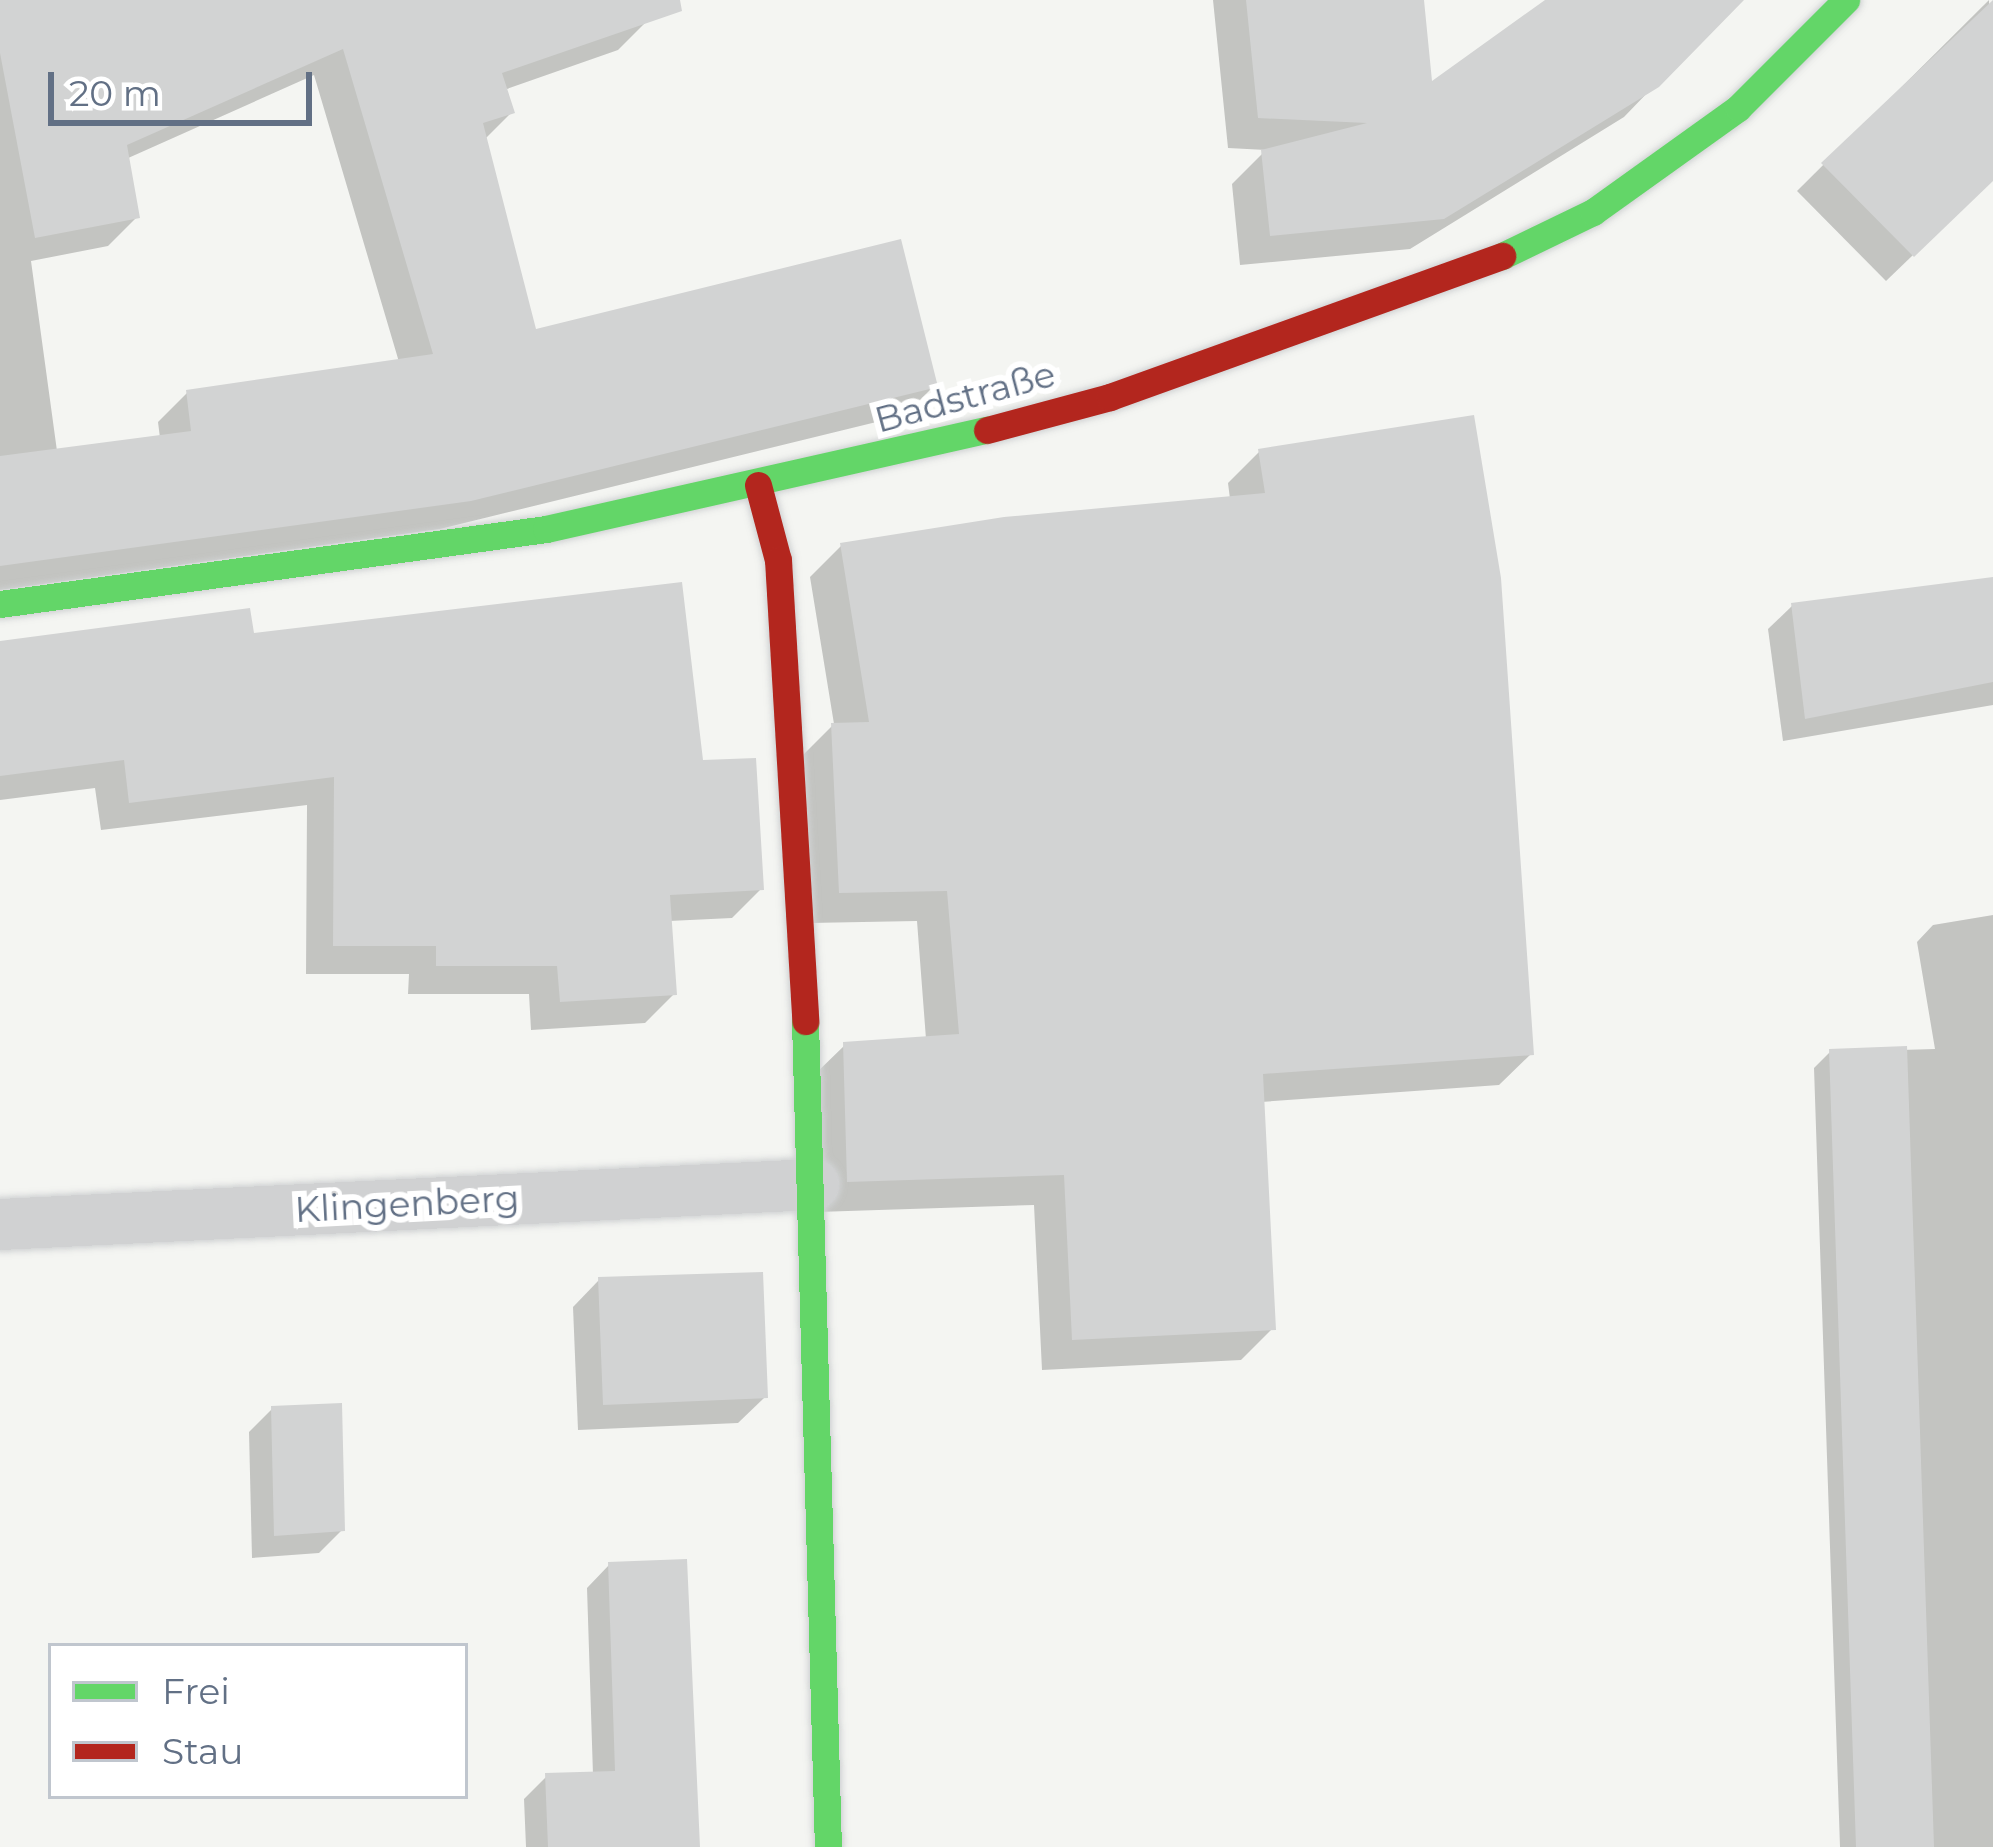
<!DOCTYPE html>
<meta charset="utf-8">
<style>
body{margin:0}
#map{position:relative;width:1993px;height:1847px;overflow:hidden;background:#f4f5f2;font-family:Montserrat,sans-serif}
div>[style]{position:absolute}
[style*='--x']{left:calc(var(--x)*1px);top:calc(var(--y)*1px);width:calc(var(--w)*1px);rotate:calc(var(--a)*1deg)}
.shadow>*{inset:0;background:#0003}
.building>*{inset:0;background:#d2d3d3}
.roads{filter:drop-shadow(0 0 3px #d0d2d3) drop-shadow(0 0 3px #d0d2d3)}
.lane>*{height:51px;margin:-25.5px;padding:0 25.5px;transform-origin:25.5px;border-radius:25.5px;background:#d0d1d2}
.fast>*{height:27px;margin:-13.5px;padding:0 13.5px;transform-origin:13.5px;border-radius:13.5px;background:#63d668}
.jam>*{height:27px;margin:-13.5px;padding:0 13.5px;transform-origin:13.5px;border-radius:13.5px;background:#b3261e}
span{translate:-50% -50%;white-space:nowrap;text-align:center;line-height:1.15;-webkit-text-stroke:12px #fff;paint-order:stroke}
.street-label{font-size:36px;color:#627085}
.legend{position:absolute;left:48px;top:1643px;width:420px;height:156px;box-sizing:border-box;background:#fff;border:3px solid #c0c6ce;margin:0;padding:15px 21px;list-style:none;font-size:36px;color:#627085}
.legend li{display:flex;align-items:center;gap:24px;height:60px}
.legend b{width:60px;border:3px solid #c0c6ce}
.scale{position:absolute;left:48px;top:72px;width:264px;height:54px;box-sizing:border-box;border:6px solid #627085;border-top:0;padding-left:15px;font-size:36px;line-height:42px;white-space:nowrap;color:#627085;-webkit-text-stroke:9px #fff;paint-order:stroke}
</style>
<div id="map">
<div class="shadow">
<i style="clip-path:polygon(evenodd,0 0,640px 0,647px 21px,618px 50px,504px 90px,512px 112px,484px 140px,534px 333px,934px 386px,905px 415px,440px 529px,0 590px,0 0,314px 75px,399px 362px,187px 393px,158px 422px,160px 438px,57px 451px,31px 261px,108px 246px,137px 217px,126px 159px,314px 75px)"></i>
<i style="clip-path:polygon(1213px 0,1421px 0,1429px 86px,1550px 0,1737px 0,1624px 117px,1410px 249px,1240px 265px,1232px 184px,1266px 150px,1228px 148px)"></i>
<i style="clip-path:polygon(1989px 0,1993px 178px,1886px 281px,1797px 191px)"></i>
<i style="clip-path:polygon(1259px 452px,1531px 1054px,1499px 1085px,1261px 1102px,1272px 1329px,1241px 1360px,1042px 1370px,1034px 1205px,817px 1212px,813px 1076px,845px 1045px,926px 1039px,917px 921px,809px 923px,801px 757px,834px 724px,810px 577px,842px 545px,1230px 499px,1228px 483px)"></i>
<i style="clip-path:polygon(1993px 578px,1993px 705px,1783px 741px,1768px 629px,1792px 606px)"></i>
<i style="clip-path:polygon(252px 636px,700px 764px,761px 889px,732px 918px,669px 921px,674px 994px,645px 1023px,531px 1030px,529px 994px,408px 994px,409px 974px,306px 974px,307px 805px,101px 830px,95px 788px,0 800px,0 642px)"></i>
<i style="clip-path:polygon(1993px 915px,1993px 1847px,1840px 1847px,1814px 1068px,1830px 1052px,1935px 1049px,1917px 942px,1933px 925px)"></i>
<i style="clip-path:polygon(599px 1280px,765px 1397px,738px 1423px,578px 1430px,573px 1307px)"></i>
<i style="clip-path:polygon(272px 1409px,342px 1530px,319px 1553px,252px 1558px,249px 1432px)"></i>
<i style="clip-path:polygon(609px 1565px,696px 1847px,526px 1847px,524px 1799px,547px 1776px,593px 1775px,587px 1588px)"></i>
</div>
<div class="building">
<i style="clip-path:polygon(0 0,680px 0,682px 11px,502px 73px,515px 113px,483px 123px,536px 329px,901px 239px,938px 387px,471px 501px,0 566px,0 456px,191px 431px,186px 390px,433px 354px,343px 49px,127px 145px,140px 218px,35px 238px,0 53px)"></i>
<i style="clip-path:polygon(1246px 0,1424px 0,1432px 81px,1545px 0,1744px 0,1659px 87px,1444px 219px,1270px 236px,1261px 150px,1367px 123px,1258px 118px)"></i>
<i style="clip-path:polygon(1993px 0,1993px 181px,1914px 257px,1821px 163px)"></i>
<i style="clip-path:polygon(1474px 415px,1501px 578px,1534px 1055px,1263px 1074px,1276px 1330px,1072px 1340px,1064px 1175px,847px 1182px,843px 1042px,959px 1034px,947px 891px,839px 893px,831px 723px,869px 722px,840px 543px,1004px 517px,1265px 493px,1258px 449px)"></i>
<i style="clip-path:polygon(1993px 577px,1993px 682px,1805px 719px,1791px 603px)"></i>
<i style="clip-path:polygon(682px 582px,703px 760px,756px 758px,764px 890px,670px 895px,677px 995px,560px 1002px,557px 966px,436px 966px,436px 946px,333px 946px,334px 777px,129px 803px,124px 760px,0 776px,0 641px,250px 608px,254px 633px)"></i>
<i style="clip-path:polygon(1907px 1046px,1934px 1847px,1856px 1847px,1829px 1049px)"></i>
<i style="clip-path:polygon(763px 1272px,768px 1398px,603px 1405px,598px 1277px)"></i>
<i style="clip-path:polygon(342px 1403px,345px 1531px,274px 1536px,271px 1406px)"></i>
<i style="clip-path:polygon(687px 1559px,700px 1847px,548px 1847px,545px 1773px,615px 1771px,608px 1562px)"></i>
</div>
<div class="roads">
<div class="lane">
<i style="--x:0;--y:1224;--w:814;--a:-2.82"></i>
</div>
<div class="fast">
<i style="--x:1502;--y:256;--w:101;--a:-25.8"></i>
<i style="--x:1593;--y:212;--w:178;--a:-35.6"></i>
<i style="--x:1738;--y:108;--w:153;--a:-45"></i>
<i style="--x:0;--y:604;--w:551;--a:-7.82"></i>
<i style="--x:546;--y:529;--w:452;--a:-12.7"></i>
<i style="--x:805;--y:1021;--w:826;--a:88.41"></i>
</div>
<div class="jam">
<i style="--x:987;--y:430;--w:127;--a:-15"></i>
<i style="--x:1110;--y:397;--w:417;--a:-19.8"></i>
<i style="--x:758;--y:485;--w:78;--a:75.1"></i>
<i style="--x:778;--y:560;--w:462;--a:86.6"></i>
</div>
</div>
<div class="street-label">
<span style="left:965px;top:397px;rotate:-15deg">Badstraße</span>
<span style="left:407px;top:1204px;rotate:-3deg">Klingenberg</span>
</div>
<ul class="legend">
<li><b style="height:15px;background:#63d668"></b>Frei</li>
<li><b style="height:15px;background:#b3261e"></b>Stau</li>
</ul>
<div class="scale">20 m</div>
</div>
